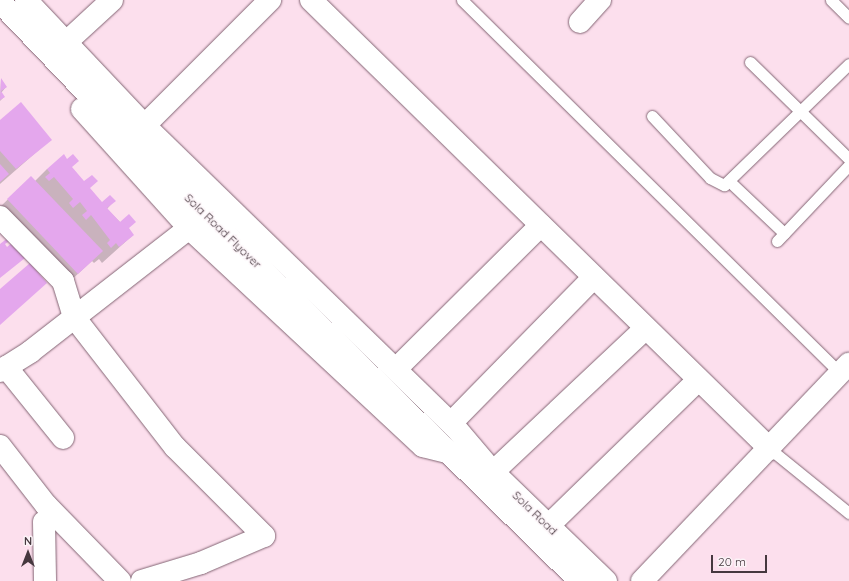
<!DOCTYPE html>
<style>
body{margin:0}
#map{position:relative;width:849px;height:581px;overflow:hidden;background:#fcdfed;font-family:Quicksand,sans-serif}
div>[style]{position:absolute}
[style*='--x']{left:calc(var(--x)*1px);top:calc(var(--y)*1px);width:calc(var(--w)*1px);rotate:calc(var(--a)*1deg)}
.shadow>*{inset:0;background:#0003}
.building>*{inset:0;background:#e4a7ed}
.roads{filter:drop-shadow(0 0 1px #836574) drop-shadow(0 0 1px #836574)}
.lane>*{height:11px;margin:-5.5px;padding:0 5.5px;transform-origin:5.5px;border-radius:5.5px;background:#fff}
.street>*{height:22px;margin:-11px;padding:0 11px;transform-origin:11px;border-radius:11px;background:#fff}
.secondary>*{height:22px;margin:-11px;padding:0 11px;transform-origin:11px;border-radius:11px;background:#fff}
span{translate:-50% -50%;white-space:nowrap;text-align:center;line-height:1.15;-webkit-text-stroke:3px #fbf3f7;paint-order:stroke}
.street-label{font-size:12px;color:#46383f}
.north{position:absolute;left:8px;top:533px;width:40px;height:40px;-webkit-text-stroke:3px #fbf3f7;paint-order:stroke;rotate:0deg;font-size:11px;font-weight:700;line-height:16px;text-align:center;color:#46383f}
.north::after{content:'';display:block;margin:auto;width:14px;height:18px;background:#46383f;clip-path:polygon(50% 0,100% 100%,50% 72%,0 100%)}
.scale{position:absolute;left:711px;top:555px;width:56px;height:18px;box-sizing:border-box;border:2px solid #46383f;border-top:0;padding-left:5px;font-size:12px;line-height:14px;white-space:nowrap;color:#46383f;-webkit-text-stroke:3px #fbf3f7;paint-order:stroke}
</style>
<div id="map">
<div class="shadow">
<i style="clip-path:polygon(1px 79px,6px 87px,1px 93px,4px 97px,0 101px)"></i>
<i style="clip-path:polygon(0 121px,50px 140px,0 184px)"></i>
<i style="clip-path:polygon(71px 167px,102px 203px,114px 201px,107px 209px,133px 235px,102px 263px,99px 259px,94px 263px,92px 261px,68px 283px,0 207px,31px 177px,35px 181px,47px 169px)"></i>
</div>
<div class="building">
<i style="clip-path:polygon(1px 78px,7px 87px,1px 91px,5px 97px,0 100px)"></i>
<i style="clip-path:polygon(21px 102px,52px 140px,16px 169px,0 151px,0 120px)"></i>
<i style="clip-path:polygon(64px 154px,67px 159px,73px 154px,79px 161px,72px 167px,84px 181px,92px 175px,98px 181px,90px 188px,102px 202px,110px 195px,116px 201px,107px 208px,120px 222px,129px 214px,136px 222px,129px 228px,134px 235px,119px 247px,116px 243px,111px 248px,107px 243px,110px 240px,91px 215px,86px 220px,82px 215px,87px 211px,80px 202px,73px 208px,69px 203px,73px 199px,54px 177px,49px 181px,45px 177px,50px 173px,47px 169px)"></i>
<i style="clip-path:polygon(0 164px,9px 174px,0 182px)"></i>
<i style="clip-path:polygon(31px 176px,103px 251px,78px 274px,7px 199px)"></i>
<i style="clip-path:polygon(9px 237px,11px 240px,5px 244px,7px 247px,17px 239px,30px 254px,0 278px,0 244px)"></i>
<i style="clip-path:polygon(30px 263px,47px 283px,0 325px,0 289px)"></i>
</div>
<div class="roads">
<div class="lane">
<i style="--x:462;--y:0;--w:531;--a:44.62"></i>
<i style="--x:831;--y:0;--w:25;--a:45"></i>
<i style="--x:750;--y:62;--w:139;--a:44.4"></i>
<i style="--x:652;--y:116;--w:85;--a:46.9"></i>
<i style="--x:710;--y:178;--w:16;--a:27"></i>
<i style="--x:724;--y:185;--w:174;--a:-44.1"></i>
<i style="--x:729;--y:181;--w:76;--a:43.4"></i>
<i style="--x:777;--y:241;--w:105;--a:-46.5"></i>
<i style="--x:770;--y:449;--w:102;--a:39"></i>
</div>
<div class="street">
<i style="--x:311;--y:0;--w:642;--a:44.37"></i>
<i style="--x:580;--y:22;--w:30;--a:-48"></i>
<i style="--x:73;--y:36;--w:53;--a:-42.7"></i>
<i style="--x:150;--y:120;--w:170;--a:-45"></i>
<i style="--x:0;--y:217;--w:90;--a:45.5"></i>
<i style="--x:63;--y:281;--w:38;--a:73"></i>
<i style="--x:74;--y:317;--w:165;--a:52.2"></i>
<i style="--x:175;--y:447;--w:126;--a:45"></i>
<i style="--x:264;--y:536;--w:69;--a:156.8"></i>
<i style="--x:201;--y:563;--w:62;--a:163"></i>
<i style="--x:401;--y:364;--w:197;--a:-44.8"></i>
<i style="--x:6;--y:367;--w:91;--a:51.2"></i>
<i style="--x:0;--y:371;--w:36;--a:-32"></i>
<i style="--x:30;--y:352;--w:202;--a:-37.9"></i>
<i style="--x:456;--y:418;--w:197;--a:-45.6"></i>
<i style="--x:0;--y:446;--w:75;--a:52.1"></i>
<i style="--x:46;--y:505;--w:106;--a:45.8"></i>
<i style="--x:493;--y:472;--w:209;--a:-43.3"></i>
<i style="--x:44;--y:522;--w:59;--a:89"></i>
<i style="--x:548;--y:526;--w:209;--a:-44.2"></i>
</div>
<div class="secondary">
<i style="--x:26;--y:0;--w:173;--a:46.6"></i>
<i style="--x:145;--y:126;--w:431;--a:44.2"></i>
<i style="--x:454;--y:426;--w:60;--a:49.7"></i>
<i style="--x:493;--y:472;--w:157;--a:44"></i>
<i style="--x:0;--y:2;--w:240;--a:46.3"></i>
<i style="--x:166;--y:176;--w:579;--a:44.37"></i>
<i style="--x:82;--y:109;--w:160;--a:48"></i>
<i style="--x:189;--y:228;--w:320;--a:43"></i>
<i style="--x:423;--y:446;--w:29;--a:14"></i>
<i style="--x:642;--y:581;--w:300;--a:-46.4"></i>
</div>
</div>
<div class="street-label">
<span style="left:223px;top:231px;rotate:44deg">Sola Road Flyover</span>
<span style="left:535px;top:513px;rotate:44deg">Sola Road</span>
</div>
<div class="north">N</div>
<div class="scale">20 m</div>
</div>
